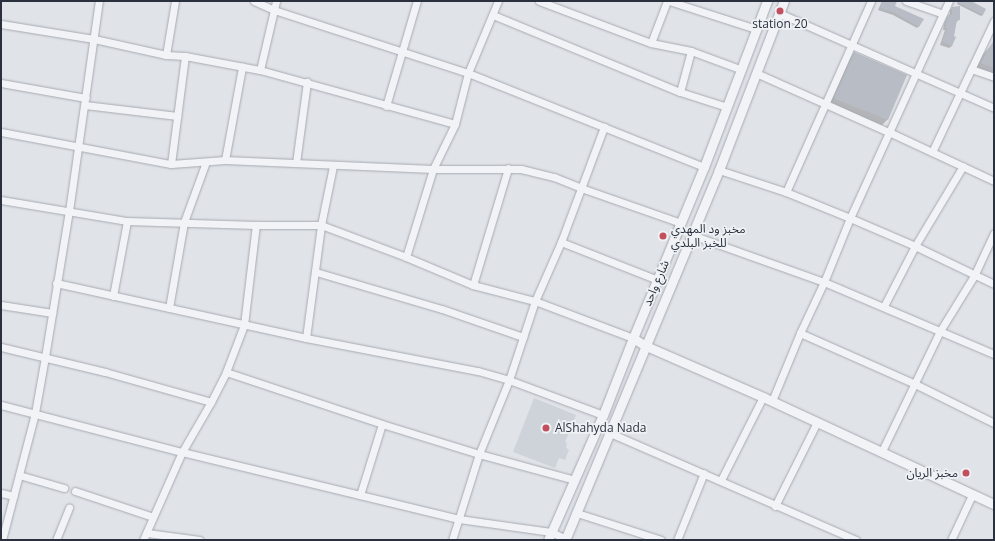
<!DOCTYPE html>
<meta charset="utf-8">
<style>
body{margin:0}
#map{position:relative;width:995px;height:541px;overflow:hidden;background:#e0e3e8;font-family:"Open Sans","Noto Sans Arabic",sans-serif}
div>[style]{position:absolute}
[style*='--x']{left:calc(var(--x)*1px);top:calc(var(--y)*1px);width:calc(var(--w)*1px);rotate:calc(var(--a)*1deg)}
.built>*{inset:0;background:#ced2d9}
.shadow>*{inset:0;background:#0003}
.building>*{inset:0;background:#b8bcc4}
.roads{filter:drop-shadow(0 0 1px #a6aab2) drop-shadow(0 0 1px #a6aab2)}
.minor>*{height:7px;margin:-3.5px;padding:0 3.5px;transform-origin:3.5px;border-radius:3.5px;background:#f2f3f6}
.tertiary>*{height:9px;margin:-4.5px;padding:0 4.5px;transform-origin:4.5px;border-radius:4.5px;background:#f2f3f6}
.dots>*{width:11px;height:11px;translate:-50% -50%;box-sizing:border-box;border:2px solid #eff2f5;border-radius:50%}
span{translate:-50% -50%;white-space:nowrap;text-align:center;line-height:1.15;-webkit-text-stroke:3.5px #eff2f5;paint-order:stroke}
.poi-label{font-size:12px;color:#2a303e}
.left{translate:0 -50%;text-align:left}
.right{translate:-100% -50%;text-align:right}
.street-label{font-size:12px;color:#2a303e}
.frame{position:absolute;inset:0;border:2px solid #2a303e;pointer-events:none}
</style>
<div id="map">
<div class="built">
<i style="clip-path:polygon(534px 398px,576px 415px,565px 442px,567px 443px,566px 448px,569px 450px,565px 460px,559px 458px,555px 468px,513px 452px)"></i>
</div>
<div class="shadow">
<i style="clip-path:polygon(882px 1px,896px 1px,894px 7px,919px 26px,917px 28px,893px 15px,878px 10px)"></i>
<i style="clip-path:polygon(958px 1px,969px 1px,983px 15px,981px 16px,957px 4px)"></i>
<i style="clip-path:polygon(952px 8px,959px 20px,956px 22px,952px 46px,949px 48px,940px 45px,945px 30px,943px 30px,944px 24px,947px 17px,950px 15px,950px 10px)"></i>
<i style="clip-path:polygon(994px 42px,994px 74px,977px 67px,981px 57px)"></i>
<i style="clip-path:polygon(854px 53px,905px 75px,887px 120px,881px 126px,828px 104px,848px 59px)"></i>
</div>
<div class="building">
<i style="clip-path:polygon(882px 1px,897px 1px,895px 6px,924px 19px,919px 27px,895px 13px,880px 8px)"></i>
<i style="clip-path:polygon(955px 1px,971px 1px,986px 9px,983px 15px)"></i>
<i style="clip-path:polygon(960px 6px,960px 20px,957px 20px,954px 36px,956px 37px,952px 46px,942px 42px,947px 28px,945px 28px,946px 21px,949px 14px,952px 15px,952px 7px)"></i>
<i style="clip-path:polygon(994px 40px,994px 68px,980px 63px)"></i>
<i style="clip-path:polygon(854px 52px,907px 75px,888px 120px,833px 98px)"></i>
</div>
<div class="roads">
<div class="minor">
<i style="--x:254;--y:1;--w:22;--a:24"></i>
<i style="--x:274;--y:10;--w:204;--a:18"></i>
<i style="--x:468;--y:73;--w:254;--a:21.7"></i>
<i style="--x:539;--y:1;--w:120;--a:20.6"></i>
<i style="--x:651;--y:43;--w:41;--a:11.3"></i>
<i style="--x:691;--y:51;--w:54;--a:20.4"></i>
<i style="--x:669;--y:1;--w:91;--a:17.8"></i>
<i style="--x:906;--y:1;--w:39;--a:19"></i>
<i style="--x:779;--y:13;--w:235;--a:23.8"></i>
<i style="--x:493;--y:15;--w:202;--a:22.4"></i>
<i style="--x:680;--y:92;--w:49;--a:17.7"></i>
<i style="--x:1;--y:24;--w:94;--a:9.2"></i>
<i style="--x:94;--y:39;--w:74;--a:12.5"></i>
<i style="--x:166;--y:55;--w:19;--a:3"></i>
<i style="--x:185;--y:56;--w:76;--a:10.6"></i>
<i style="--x:260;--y:70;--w:202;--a:15.5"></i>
<i style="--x:651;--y:43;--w:45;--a:-69.1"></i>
<i style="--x:166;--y:55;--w:55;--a:-80.5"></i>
<i style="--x:971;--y:69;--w:24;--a:19"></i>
<i style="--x:260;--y:70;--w:71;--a:-76.9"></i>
<i style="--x:756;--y:73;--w:148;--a:24"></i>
<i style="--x:891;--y:133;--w:114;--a:25"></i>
<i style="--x:1;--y:83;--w:86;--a:10"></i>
<i style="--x:680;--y:92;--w:42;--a:-75"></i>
<i style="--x:85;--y:105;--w:93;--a:6.8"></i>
<i style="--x:386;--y:106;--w:109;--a:-73.6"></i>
<i style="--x:1;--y:132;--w:173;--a:10.7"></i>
<i style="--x:171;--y:164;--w:54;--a:-4.2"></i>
<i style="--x:225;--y:160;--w:208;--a:2.5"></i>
<i style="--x:433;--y:169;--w:88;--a:0"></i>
<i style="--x:521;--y:169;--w:34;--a:14"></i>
<i style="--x:554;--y:177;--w:29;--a:22"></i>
<i style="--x:581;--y:188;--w:106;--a:19.3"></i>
<i style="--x:932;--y:152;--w:145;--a:-64.7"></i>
<i style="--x:225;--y:160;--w:95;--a:-79.6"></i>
<i style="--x:296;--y:163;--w:82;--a:-82.3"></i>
<i style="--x:171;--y:164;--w:109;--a:-82.6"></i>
<i style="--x:719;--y:170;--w:71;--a:18.2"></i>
<i style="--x:786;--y:192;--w:69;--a:22.1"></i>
<i style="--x:850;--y:218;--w:71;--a:23.3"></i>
<i style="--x:915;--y:246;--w:88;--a:25.7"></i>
<i style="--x:786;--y:192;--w:209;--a:-66"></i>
<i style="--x:1;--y:200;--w:128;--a:9.5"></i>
<i style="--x:127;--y:221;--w:129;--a:1.8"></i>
<i style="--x:256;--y:225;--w:65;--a:0"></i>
<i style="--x:321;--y:225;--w:91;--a:20.6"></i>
<i style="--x:406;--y:257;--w:73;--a:22.7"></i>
<i style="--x:473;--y:285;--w:64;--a:14.5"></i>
<i style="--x:535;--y:301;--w:105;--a:20.7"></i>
<i style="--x:692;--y:235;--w:140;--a:19.6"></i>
<i style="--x:824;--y:282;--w:185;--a:23"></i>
<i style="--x:561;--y:242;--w:104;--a:21.4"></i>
<i style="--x:406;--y:257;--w:92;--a:-72.9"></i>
<i style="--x:433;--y:169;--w:50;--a:-63.9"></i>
<i style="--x:455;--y:124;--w:53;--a:-75.7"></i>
<i style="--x:468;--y:73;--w:78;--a:-67.4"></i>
<i style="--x:316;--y:272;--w:131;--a:16.4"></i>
<i style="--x:442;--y:309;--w:86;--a:19.1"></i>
<i style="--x:56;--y:283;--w:256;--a:12.4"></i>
<i style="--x:306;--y:338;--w:175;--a:10.9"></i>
<i style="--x:478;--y:371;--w:32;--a:16"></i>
<i style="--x:509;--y:380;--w:100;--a:20.4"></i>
<i style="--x:473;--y:285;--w:122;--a:-73.3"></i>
<i style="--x:113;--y:296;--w:76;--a:-79.4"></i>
<i style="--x:1;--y:305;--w:52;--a:8.9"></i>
<i style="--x:884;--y:306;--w:68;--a:-62.7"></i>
<i style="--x:915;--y:246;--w:93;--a:-59"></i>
<i style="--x:169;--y:308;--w:87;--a:-80.1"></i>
<i style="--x:184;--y:222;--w:64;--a:-69.9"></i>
<i style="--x:800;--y:333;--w:126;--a:23.9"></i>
<i style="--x:915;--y:384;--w:88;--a:26.3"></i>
<i style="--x:306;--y:338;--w:114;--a:-82.4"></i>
<i style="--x:321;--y:225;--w:60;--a:-78.5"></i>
<i style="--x:1;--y:347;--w:107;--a:13.5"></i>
<i style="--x:105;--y:372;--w:110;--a:15.8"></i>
<i style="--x:226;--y:372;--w:164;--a:18.4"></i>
<i style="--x:382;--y:424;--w:102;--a:17.2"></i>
<i style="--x:479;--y:454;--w:99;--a:15.2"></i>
<i style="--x:772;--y:401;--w:74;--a:-67.6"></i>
<i style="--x:800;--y:333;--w:56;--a:-64.8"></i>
<i style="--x:824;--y:282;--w:69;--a:-67.9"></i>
<i style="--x:850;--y:218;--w:239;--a:-65.5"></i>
<i style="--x:1;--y:405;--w:187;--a:14.6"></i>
<i style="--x:182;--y:452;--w:285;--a:13.6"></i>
<i style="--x:459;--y:519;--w:93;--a:8"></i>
<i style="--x:551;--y:532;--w:17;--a:25"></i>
<i style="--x:610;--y:433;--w:268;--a:23.5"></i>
<i style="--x:882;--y:451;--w:133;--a:-64.2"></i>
<i style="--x:940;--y:331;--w:65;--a:-58.3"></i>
<i style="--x:974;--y:276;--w:47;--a:-65.1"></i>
<i style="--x:19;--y:475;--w:47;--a:16.1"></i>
<i style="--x:721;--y:480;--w:93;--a:-63.2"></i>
<i style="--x:75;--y:491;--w:82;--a:18.4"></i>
<i style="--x:1;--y:493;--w:13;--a:13"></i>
<i style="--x:360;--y:495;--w:74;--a:-72.8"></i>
<i style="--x:775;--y:506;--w:94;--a:-63.4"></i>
<i style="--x:577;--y:513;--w:88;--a:17.8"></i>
<i style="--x:147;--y:533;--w:53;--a:7.5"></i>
<i style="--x:2;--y:540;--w:131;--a:-75.4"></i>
<i style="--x:35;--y:413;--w:57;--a:-79.9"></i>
<i style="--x:45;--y:357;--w:148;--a:-80.7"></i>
<i style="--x:69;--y:211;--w:212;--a:-81.9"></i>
<i style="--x:56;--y:540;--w:35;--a:-68"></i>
<i style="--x:143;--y:540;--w:96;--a:-66.1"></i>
<i style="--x:182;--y:452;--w:58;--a:-59.9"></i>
<i style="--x:211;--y:402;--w:34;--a:-63"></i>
<i style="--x:226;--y:372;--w:50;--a:-69"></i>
<i style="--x:244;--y:325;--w:101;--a:-83.2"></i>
<i style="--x:452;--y:540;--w:90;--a:-72.6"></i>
<i style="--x:479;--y:454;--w:80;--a:-67.9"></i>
<i style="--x:509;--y:380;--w:83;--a:-71.8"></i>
<i style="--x:535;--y:301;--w:64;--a:-66.2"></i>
<i style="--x:561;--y:242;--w:123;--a:-69.5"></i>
<i style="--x:677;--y:540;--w:72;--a:-68.1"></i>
<i style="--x:951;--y:540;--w:50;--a:-65"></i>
</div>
<div class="tertiary">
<i style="--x:633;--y:338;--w:15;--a:32"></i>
<i style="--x:646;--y:346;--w:128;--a:23.6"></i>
<i style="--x:763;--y:397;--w:255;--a:24.9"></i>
<i style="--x:548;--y:540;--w:137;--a:-66.3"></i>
<i style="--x:603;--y:415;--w:83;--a:-68.7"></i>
<i style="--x:633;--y:338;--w:185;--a:-67.5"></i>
<i style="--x:704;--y:167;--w:178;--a:-69.2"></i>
<i style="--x:565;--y:540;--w:401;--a:-67.4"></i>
<i style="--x:719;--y:170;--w:181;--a:-69"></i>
</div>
</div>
<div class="dots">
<i style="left:780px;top:11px;background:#c24f5d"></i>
<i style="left:663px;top:236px;background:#c24f5d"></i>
<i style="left:546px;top:428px;background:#c24f5d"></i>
<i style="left:966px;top:473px;background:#c24f5d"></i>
</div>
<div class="poi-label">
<span style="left:780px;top:24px">station 20</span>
<span class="left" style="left:671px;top:236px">مخبز ود المهدي<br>للخبز البلدي</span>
<span class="left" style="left:555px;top:428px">AlShahyda Nada</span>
<span class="right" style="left:958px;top:473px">مخبز الريان</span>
</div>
<div class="street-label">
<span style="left:656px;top:283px;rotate:-67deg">شارع واحد</span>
</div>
<div class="frame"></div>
</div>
